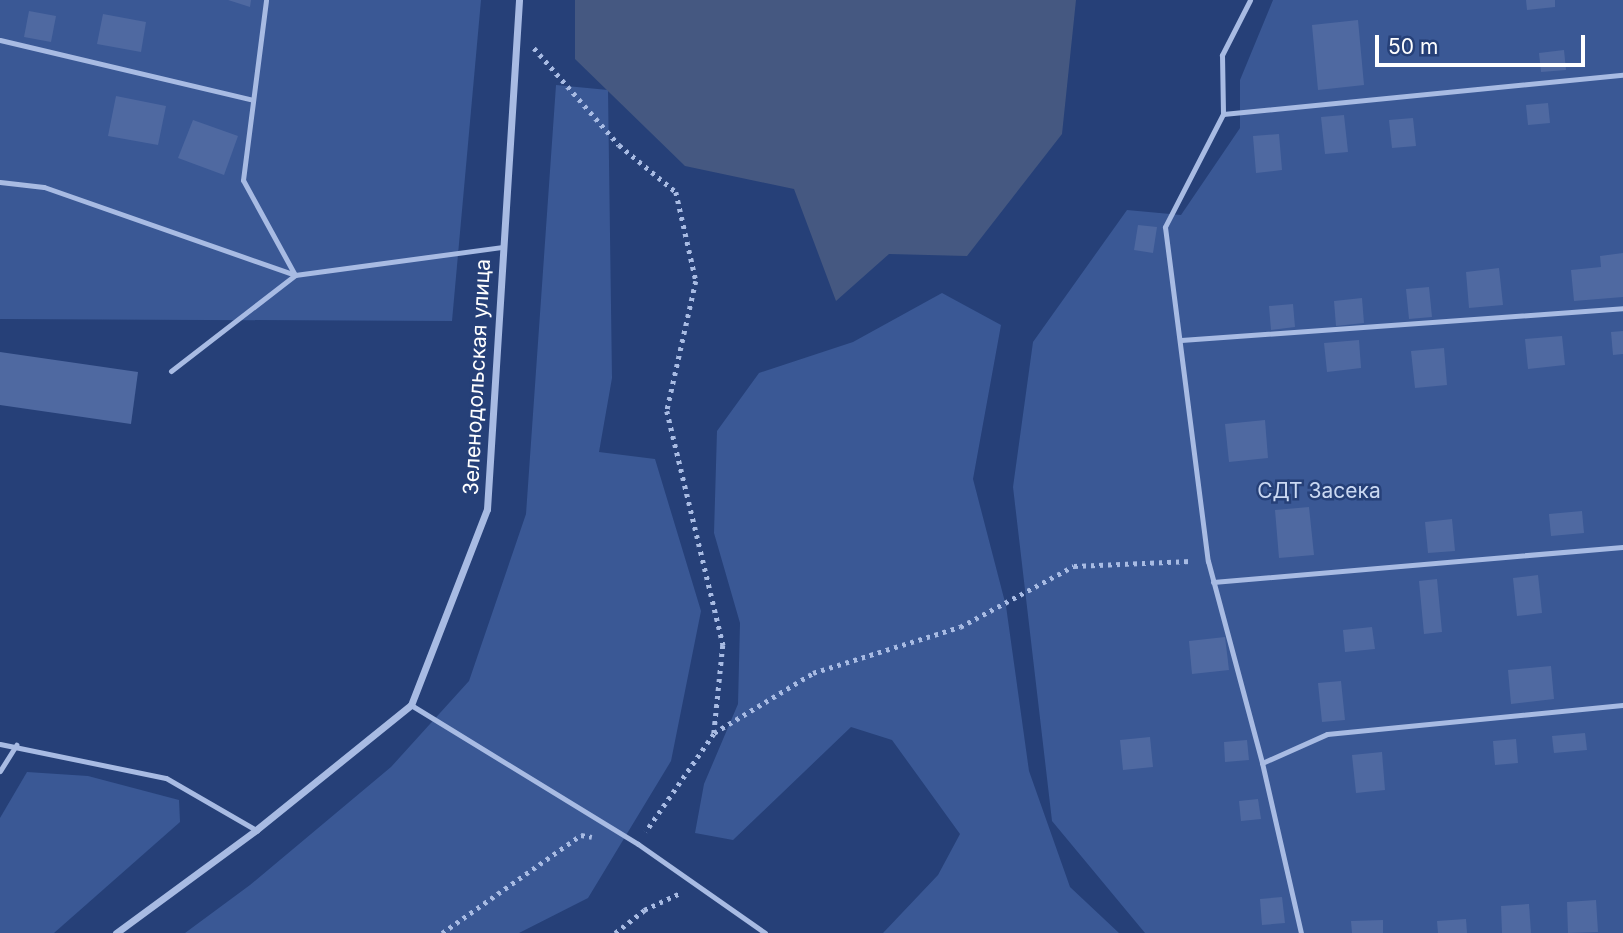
<!DOCTYPE html>
<meta charset="utf-8">
<style>
body{margin:0}
#map{position:relative;width:1623px;height:933px;overflow:hidden;background:#264078;font-family:Inter,sans-serif}
div>[style]{position:absolute}
[style*='--x']{left:calc(var(--x)*1px);top:calc(var(--y)*1px);width:calc(var(--w)*1px);rotate:calc(var(--a)*1deg)}
.green>*{inset:0;background:#3a5895}
.water>*{inset:0;background:#455881}
.building>*{inset:0;background:#4f69a1}
.path>*{height:4.5px;margin-top:-2.25px;transform-origin:0;background:repeating-linear-gradient(90deg,#a8bbe3 0 3.5px,transparent 0 8.5px)}
.service>*{height:5px;margin:-2.5px;padding:0 2.5px;transform-origin:2.5px;border-radius:2.5px;background:#a8bbe3}
.minor>*{height:7px;margin:-3.5px;padding:0 3.5px;transform-origin:3.5px;border-radius:3.5px;background:#a8bbe3}
span{translate:-50% -50%;white-space:nowrap;text-align:center;line-height:1.15;-webkit-text-stroke:5px #264078;paint-order:stroke}
.street-label{font-size:21px;color:#fff}
.park-label{font-size:21px;color:#cad8f2}
.scale{position:absolute;left:1375px;top:35px;width:210px;height:32px;box-sizing:border-box;border:4px solid #fff;border-top:0;padding-left:9px;font-size:21px;line-height:24px;white-space:nowrap;color:#fff;-webkit-text-stroke:5px #264078;paint-order:stroke}
</style>
<div id="map">
<div class="green">
<i style="clip-path:polygon(0 0,481px 0,452px 321px,0 319px)"></i>
<i style="clip-path:polygon(1273px 0,1623px 0,1623px 933px,1145px 933px,1052px 821px,1013px 487px,1033px 342px,1127px 210px,1181px 215px,1240px 128px,1240px 80px)"></i>
<i style="clip-path:polygon(556px 85px,608px 90px,612px 378px,599px 452px,655px 459px,701px 611px,671px 761px,588px 898px,519px 933px,185px 933px,250px 885px,391px 767px,469px 681px,526px 514px)"></i>
<i style="clip-path:polygon(942px 293px,1001px 325px,973px 479px,1006px 606px,1029px 771px,1070px 887px,1119px 933px,883px 933px,938px 875px,960px 834px,892px 740px,851px 727px,733px 840px,695px 833px,704px 784px,738px 704px,740px 623px,714px 533px,717px 431px,759px 373px,853px 342px)"></i>
<i style="clip-path:polygon(27px 772px,88px 776px,179px 800px,180px 822px,54px 933px,0 933px,0 818px)"></i>
</div>
<div class="water">
<i style="clip-path:polygon(575px 0,1076px 0,1062px 134px,967px 256px,889px 254px,836px 301px,794px 189px,685px 166px,575px 59px)"></i>
</div>
<div class="building">
<i style="clip-path:polygon(228px 0,251px 0,250px 7px)"></i>
<i style="clip-path:polygon(1526px 0,1555px 0,1555px 7px,1527px 10px)"></i>
<i style="clip-path:polygon(29px 11px,56px 16px,51px 42px,24px 37px)"></i>
<i style="clip-path:polygon(103px 14px,146px 22px,141px 52px,97px 44px)"></i>
<i style="clip-path:polygon(1358px 20px,1364px 85px,1318px 90px,1312px 25px)"></i>
<i style="clip-path:polygon(1564px 50px,1566px 70px,1541px 72px,1539px 53px)"></i>
<i style="clip-path:polygon(116px 96px,166px 106px,158px 145px,108px 136px)"></i>
<i style="clip-path:polygon(1548px 103px,1550px 123px,1528px 125px,1526px 105px)"></i>
<i style="clip-path:polygon(1344px 115px,1348px 152px,1325px 154px,1321px 117px)"></i>
<i style="clip-path:polygon(1413px 118px,1416px 146px,1392px 148px,1389px 120px)"></i>
<i style="clip-path:polygon(193px 120px,238px 136px,224px 175px,178px 158px)"></i>
<i style="clip-path:polygon(1279px 134px,1282px 170px,1256px 173px,1253px 136px)"></i>
<i style="clip-path:polygon(1138px 225px,1157px 227px,1153px 253px,1134px 250px)"></i>
<i style="clip-path:polygon(1623px 253px,1623px 297px,1574px 301px,1571px 270px,1601px 267px,1600px 256px)"></i>
<i style="clip-path:polygon(1499px 268px,1503px 305px,1469px 308px,1466px 272px)"></i>
<i style="clip-path:polygon(1429px 287px,1432px 317px,1409px 319px,1406px 289px)"></i>
<i style="clip-path:polygon(1362px 298px,1364px 323px,1336px 326px,1334px 301px)"></i>
<i style="clip-path:polygon(1293px 304px,1295px 327px,1271px 330px,1269px 306px)"></i>
<i style="clip-path:polygon(1623px 331px,1623px 354px,1613px 355px,1611px 332px)"></i>
<i style="clip-path:polygon(1562px 336px,1565px 365px,1528px 369px,1525px 339px)"></i>
<i style="clip-path:polygon(1359px 340px,1361px 368px,1327px 372px,1324px 343px)"></i>
<i style="clip-path:polygon(1444px 348px,1447px 385px,1415px 388px,1411px 351px)"></i>
<i style="clip-path:polygon(0 352px,138px 372px,131px 424px,0 405px)"></i>
<i style="clip-path:polygon(1265px 420px,1268px 458px,1229px 462px,1225px 424px)"></i>
<i style="clip-path:polygon(1309px 507px,1314px 555px,1279px 558px,1275px 510px)"></i>
<i style="clip-path:polygon(1582px 511px,1584px 533px,1551px 536px,1549px 514px)"></i>
<i style="clip-path:polygon(1452px 519px,1455px 551px,1428px 553px,1425px 522px)"></i>
<i style="clip-path:polygon(1538px 575px,1542px 613px,1517px 616px,1513px 578px)"></i>
<i style="clip-path:polygon(1437px 579px,1442px 632px,1424px 634px,1419px 581px)"></i>
<i style="clip-path:polygon(1372px 627px,1375px 649px,1345px 652px,1343px 630px)"></i>
<i style="clip-path:polygon(1225px 637px,1229px 670px,1192px 674px,1189px 641px)"></i>
<i style="clip-path:polygon(1551px 666px,1554px 699px,1511px 704px,1508px 670px)"></i>
<i style="clip-path:polygon(1341px 681px,1345px 720px,1322px 722px,1318px 683px)"></i>
<i style="clip-path:polygon(1585px 733px,1587px 750px,1554px 753px,1552px 736px)"></i>
<i style="clip-path:polygon(1150px 737px,1153px 767px,1123px 770px,1120px 740px)"></i>
<i style="clip-path:polygon(1516px 739px,1518px 763px,1495px 765px,1493px 741px)"></i>
<i style="clip-path:polygon(1247px 740px,1249px 760px,1225px 762px,1224px 742px)"></i>
<i style="clip-path:polygon(1382px 752px,1385px 790px,1356px 793px,1352px 755px)"></i>
<i style="clip-path:polygon(1258px 799px,1261px 819px,1241px 821px,1239px 801px)"></i>
<i style="clip-path:polygon(1282px 897px,1285px 923px,1262px 925px,1260px 899px)"></i>
<i style="clip-path:polygon(1596px 900px,1598px 932px,1568px 933px,1567px 902px)"></i>
<i style="clip-path:polygon(1529px 904px,1531px 933px,1502px 933px,1501px 906px)"></i>
<i style="clip-path:polygon(1466px 919px,1467px 933px,1438px 933px,1437px 921px)"></i>
<i style="clip-path:polygon(1383px 920px,1383px 933px,1352px 933px,1351px 921px)"></i>
</div>
<div class="path">
<i style="--x:534;--y:48;--w:129;--a:48.8"></i>
<i style="--x:619;--y:145;--w:74;--a:39.5"></i>
<i style="--x:676;--y:192;--w:91;--a:77.3"></i>
<i style="--x:696;--y:281;--w:133;--a:102.6"></i>
<i style="--x:667;--y:411;--w:241;--a:76.5"></i>
<i style="--x:723;--y:645;--w:89;--a:95.8"></i>
<i style="--x:714;--y:734;--w:119;--a:124.8"></i>
<i style="--x:714;--y:733;--w:116;--a:-31.2"></i>
<i style="--x:813;--y:673;--w:154;--a:-17.4"></i>
<i style="--x:960;--y:627;--w:129;--a:-28.2"></i>
<i style="--x:1074;--y:566;--w:117;--a:-2.4"></i>
<i style="--x:442;--y:933;--w:170;--a:-35.2"></i>
<i style="--x:581;--y:835;--w:11;--a:10"></i>
<i style="--x:615;--y:933;--w:37;--a:-38"></i>
<i style="--x:644;--y:910;--w:40;--a:-25"></i>
</div>
<div class="service">
<i style="--x:1250;--y:0;--w:62;--a:117"></i>
<i style="--x:1222;--y:55;--w:59;--a:89"></i>
<i style="--x:1223;--y:114;--w:127;--a:117.2"></i>
<i style="--x:1165;--y:227;--w:337;--a:82.7"></i>
<i style="--x:1208;--y:561;--w:209;--a:75"></i>
<i style="--x:0;--y:40;--w:260;--a:13.3"></i>
<i style="--x:1223;--y:114;--w:402;--a:-5.6"></i>
<i style="--x:0;--y:182;--w:44;--a:6.5"></i>
<i style="--x:44;--y:187;--w:266;--a:19.3"></i>
<i style="--x:295;--y:275;--w:210;--a:-7.7"></i>
<i style="--x:1181;--y:340;--w:443;--a:-4.1"></i>
<i style="--x:171;--y:371;--w:157;--a:-37.7"></i>
<i style="--x:295;--y:275;--w:108;--a:-118.7"></i>
<i style="--x:243;--y:180;--w:181;--a:-82.7"></i>
<i style="--x:1213;--y:582;--w:411;--a:-4.9"></i>
<i style="--x:411;--y:705;--w:266;--a:31.5"></i>
<i style="--x:638;--y:844;--w:155;--a:35"></i>
<i style="--x:0;--y:744;--w:169;--a:11.6"></i>
<i style="--x:166;--y:778;--w:104;--a:30"></i>
<i style="--x:0;--y:771;--w:31;--a:-58"></i>
<i style="--x:1301;--y:933;--w:174;--a:-102.9"></i>
<i style="--x:1262;--y:763;--w:71;--a:-24"></i>
<i style="--x:1327;--y:734;--w:297;--a:-5.6"></i>
</div>
<div class="minor">
<i style="--x:116;--y:933;--w:174;--a:-36.3"></i>
<i style="--x:256;--y:830;--w:199;--a:-38.9"></i>
<i style="--x:411;--y:705;--w:210;--a:-68.8"></i>
<i style="--x:487;--y:509;--w:510;--a:-86.4"></i>
</div>
<div class="street-label">
<span style="left:477px;top:377px;rotate:-87deg">Зеленодольская улица</span>
</div>
<div class="park-label">
<span style="left:1319px;top:491px">СДТ Засека</span>
</div>
<div class="scale">50 m</div>
</div>
